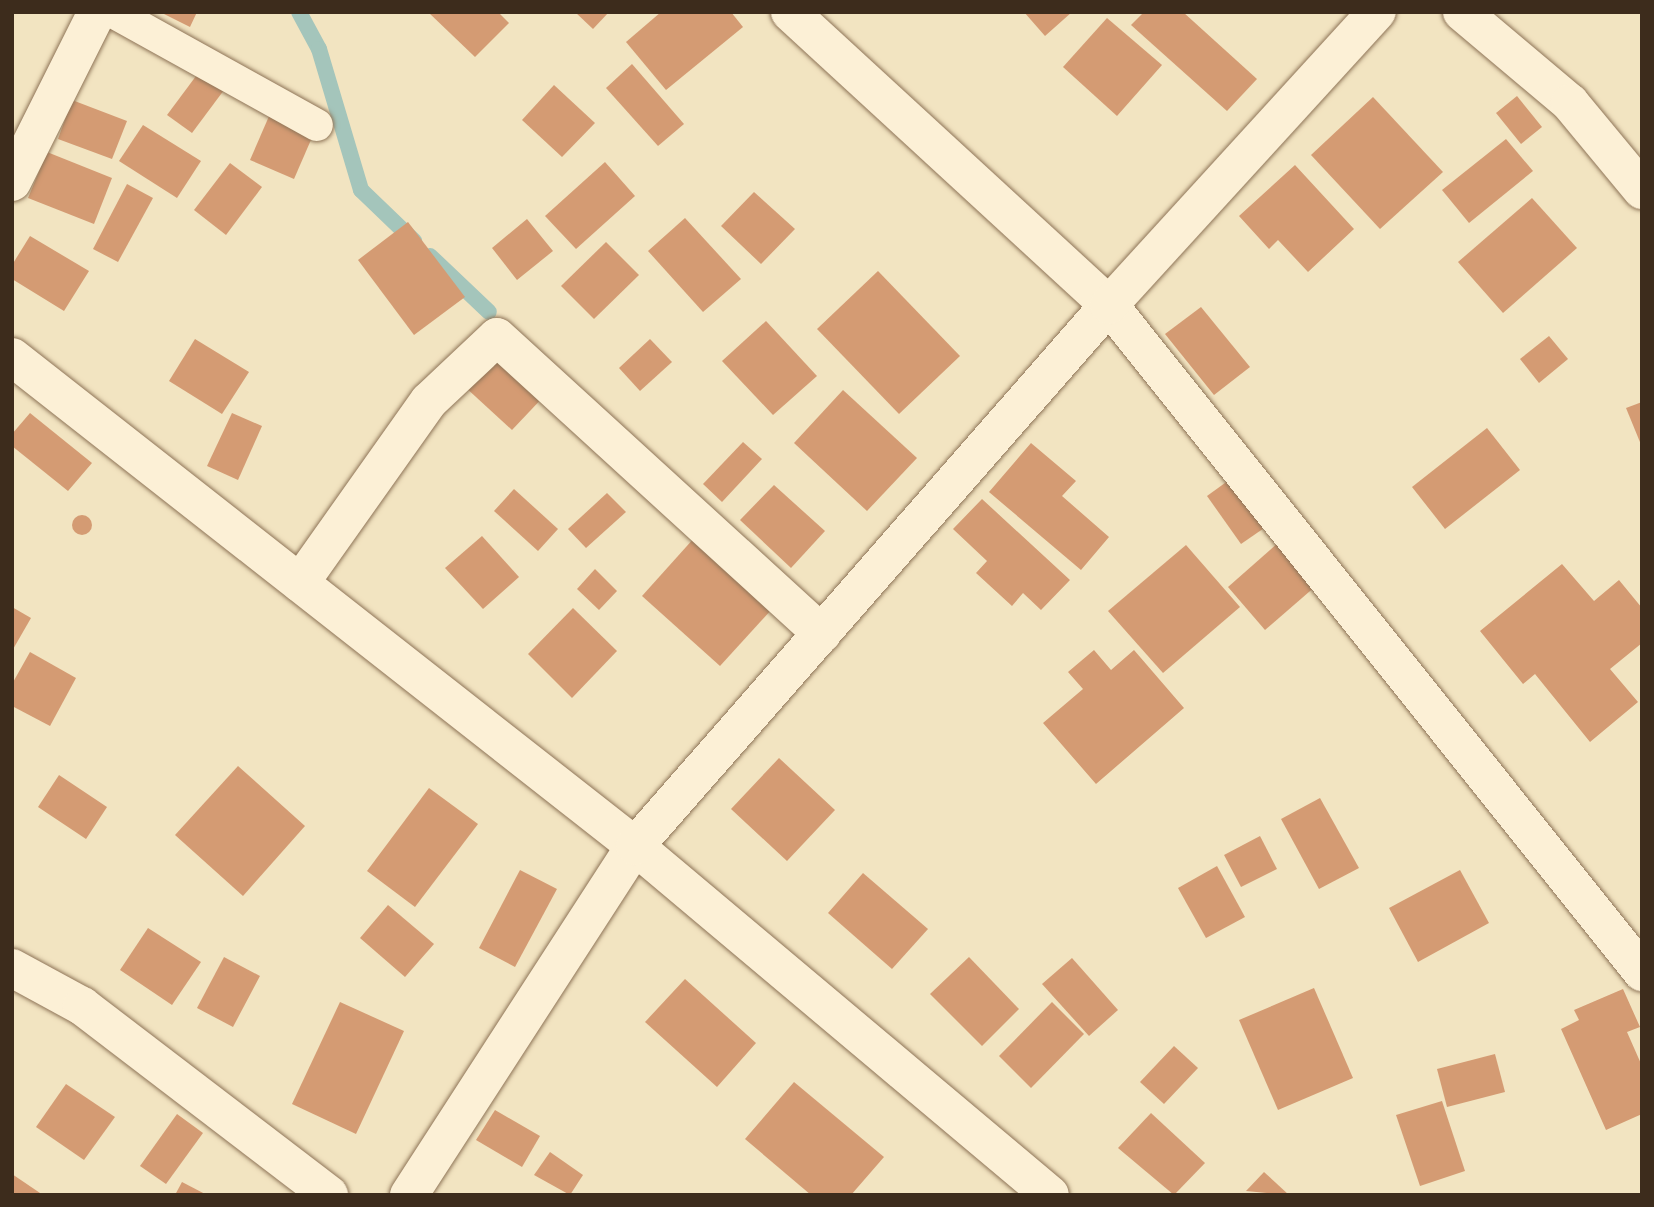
<!DOCTYPE html>
<style>
body{margin:0}
#map{position:relative;width:1654px;height:1207px;overflow:hidden;background:#f2e4c1;font-family:Spectral,serif}
div>[style]{position:absolute}
[style*='--x']{left:calc(var(--x)*1px);top:calc(var(--y)*1px);width:calc(var(--w)*1px);rotate:calc(var(--a)*1deg)}
.stream>*{height:16px;margin:-8px;padding:0 8px;transform-origin:8px;border-radius:8px;background:#a4c5bb}
.building>*{inset:0;background:#d49b73}
.round{border-radius:50%}
.roads{filter:drop-shadow(0 0 2px #8e7457) drop-shadow(0 0 2px #8e7457)}
.lane>*{height:32px;margin:-16px;padding:0 16px;transform-origin:16px;border-radius:16px;background:#fcf0d6}
.street>*{height:38px;margin:-19px;padding:0 19px;transform-origin:19px;border-radius:19px;background:#fcf0d6}
span{translate:-50% -50%;white-space:nowrap;text-align:center;line-height:1.15;-webkit-text-stroke:5px #f9edd2;paint-order:stroke}
.frame{position:absolute;inset:0;border:14px solid #3d2c1c;pointer-events:none}
</style>
<div id="map">
<div class="stream">
<i style="--x:299;--y:12;--w:42;--a:61.6"></i>
<i style="--x:319;--y:49;--w:147;--a:73.4"></i>
<i style="--x:361;--y:190;--w:74;--a:43.9"></i>
<i style="--x:430;--y:256;--w:81;--a:43.5"></i>
</div>
<div class="building">
<i style="clip-path:polygon(160px 12px,197px 12px,190px 27px)"></i>
<i style="clip-path:polygon(428px 12px,498px 12px,509px 23px,475px 57px)"></i>
<i style="clip-path:polygon(575px 12px,609px 12px,593px 29px)"></i>
<i style="clip-path:polygon(661px 12px,731px 12px,743px 27px,666px 90px,626px 42px)"></i>
<i style="clip-path:polygon(1024px 12px,1072px 12px,1045px 36px)"></i>
<i style="clip-path:polygon(1144px 12px,1183px 12px,1257px 79px,1227px 111px,1131px 25px)"></i>
<i style="clip-path:polygon(1107px 18px,1162px 65px,1117px 116px,1063px 67px)"></i>
<i style="clip-path:polygon(632px 64px,684px 124px,658px 146px,606px 88px)"></i>
<i style="clip-path:polygon(202px 68px,227px 86px,192px 133px,167px 115px)"></i>
<i style="clip-path:polygon(554px 85px,595px 123px,562px 157px,522px 120px)"></i>
<i style="clip-path:polygon(1517px 96px,1542px 127px,1521px 144px,1496px 113px)"></i>
<i style="clip-path:polygon(1373px 97px,1443px 172px,1380px 229px,1311px 155px)"></i>
<i style="clip-path:polygon(72px 100px,127px 121px,112px 159px,58px 139px)"></i>
<i style="clip-path:polygon(273px 107px,317px 126px,294px 179px,250px 160px)"></i>
<i style="clip-path:polygon(143px 125px,201px 161px,177px 198px,119px 161px)"></i>
<i style="clip-path:polygon(1506px 139px,1533px 171px,1469px 223px,1442px 190px)"></i>
<i style="clip-path:polygon(47px 152px,112px 178px,94px 224px,28px 198px)"></i>
<i style="clip-path:polygon(605px 162px,635px 196px,576px 249px,545px 216px)"></i>
<i style="clip-path:polygon(230px 163px,262px 187px,226px 235px,194px 210px)"></i>
<i style="clip-path:polygon(1295px 165px,1354px 229px,1308px 272px,1278px 240px,1269px 249px,1239px 216px)"></i>
<i style="clip-path:polygon(127px 184px,153px 198px,118px 262px,93px 249px)"></i>
<i style="clip-path:polygon(754px 192px,795px 229px,761px 264px,721px 226px)"></i>
<i style="clip-path:polygon(1532px 198px,1577px 248px,1503px 313px,1458px 262px)"></i>
<i style="clip-path:polygon(685px 218px,741px 279px,703px 312px,648px 251px)"></i>
<i style="clip-path:polygon(527px 219px,553px 251px,517px 280px,492px 248px)"></i>
<i style="clip-path:polygon(408px 222px,465px 297px,414px 335px,358px 260px)"></i>
<i style="clip-path:polygon(30px 236px,89px 271px,64px 311px,12px 279px,12px 265px)"></i>
<i style="clip-path:polygon(606px 242px,639px 275px,594px 319px,561px 286px)"></i>
<i style="clip-path:polygon(878px 271px,960px 356px,899px 414px,817px 329px)"></i>
<i style="clip-path:polygon(1201px 307px,1250px 367px,1214px 395px,1165px 334px)"></i>
<i style="clip-path:polygon(766px 321px,817px 376px,773px 415px,722px 361px)"></i>
<i style="clip-path:polygon(1549px 336px,1568px 359px,1539px 383px,1520px 359px)"></i>
<i style="clip-path:polygon(195px 339px,249px 372px,222px 414px,169px 381px)"></i>
<i style="clip-path:polygon(650px 339px,672px 362px,640px 391px,619px 368px)"></i>
<i style="clip-path:polygon(498px 349px,547px 393px,512px 430px,464px 386px)"></i>
<i style="clip-path:polygon(843px 390px,917px 458px,867px 511px,794px 443px)"></i>
<i style="clip-path:polygon(1642px 402px,1642px 447px,1626px 408px)"></i>
<i style="clip-path:polygon(30px 413px,92px 463px,68px 491px,12px 446px,12px 434px)"></i>
<i style="clip-path:polygon(232px 413px,262px 426px,238px 480px,207px 466px)"></i>
<i style="clip-path:polygon(1487px 428px,1520px 470px,1445px 529px,1412px 487px)"></i>
<i style="clip-path:polygon(743px 442px,762px 459px,722px 502px,703px 484px)"></i>
<i style="clip-path:polygon(1031px 443px,1076px 481px,1062px 496px,1109px 537px,1081px 570px,989px 492px)"></i>
<i style="clip-path:polygon(1236px 475px,1270px 524px,1241px 544px,1207px 496px)"></i>
<i style="clip-path:polygon(774px 485px,825px 531px,791px 568px,740px 520px)"></i>
<i style="clip-path:polygon(514px 489px,558px 529px,538px 551px,494px 511px)"></i>
<i style="clip-path:polygon(607px 493px,626px 512px,586px 548px,568px 529px)"></i>
<i style="clip-path:polygon(982px 499px,1070px 580px,1041px 610px,1023px 593px,1012px 606px,976px 573px,987px 561px,953px 529px)"></i>
<i class="round" style="left:72px;top:515px;width:20px;height:20px"></i>
<i style="clip-path:polygon(482px 536px,519px 577px,483px 609px,445px 568px)"></i>
<i style="clip-path:polygon(695px 537px,773px 608px,720px 666px,642px 596px)"></i>
<i style="clip-path:polygon(1279px 542px,1317px 585px,1265px 630px,1228px 587px)"></i>
<i style="clip-path:polygon(1186px 545px,1240px 607px,1163px 673px,1108px 611px)"></i>
<i style="clip-path:polygon(1562px 564px,1594px 601px,1619px 580px,1642px 608px,1642px 643px,1610px 669px,1638px 702px,1590px 742px,1535px 674px,1523px 684px,1480px 631px)"></i>
<i style="clip-path:polygon(595px 569px,617px 591px,599px 610px,577px 589px)"></i>
<i style="clip-path:polygon(12px 607px,31px 618px,12px 651px)"></i>
<i style="clip-path:polygon(573px 608px,617px 651px,572px 698px,528px 654px)"></i>
<i style="clip-path:polygon(1094px 650px,1111px 670px,1134px 650px,1184px 708px,1096px 784px,1043px 723px,1083px 689px,1068px 672px)"></i>
<i style="clip-path:polygon(30px 652px,76px 678px,50px 726px,12px 706px,12px 684px)"></i>
<i style="clip-path:polygon(779px 758px,835px 810px,787px 861px,731px 809px)"></i>
<i style="clip-path:polygon(238px 766px,305px 826px,243px 896px,175px 835px)"></i>
<i style="clip-path:polygon(59px 775px,107px 807px,86px 839px,38px 807px)"></i>
<i style="clip-path:polygon(429px 788px,478px 824px,415px 907px,367px 871px)"></i>
<i style="clip-path:polygon(1320px 798px,1359px 868px,1319px 889px,1281px 819px)"></i>
<i style="clip-path:polygon(1260px 836px,1277px 869px,1241px 887px,1224px 855px)"></i>
<i style="clip-path:polygon(1217px 866px,1245px 917px,1206px 938px,1178px 888px)"></i>
<i style="clip-path:polygon(520px 870px,557px 889px,515px 967px,479px 948px)"></i>
<i style="clip-path:polygon(1460px 870px,1489px 923px,1418px 962px,1389px 908px)"></i>
<i style="clip-path:polygon(863px 873px,928px 929px,892px 969px,828px 913px)"></i>
<i style="clip-path:polygon(388px 905px,434px 944px,405px 977px,360px 938px)"></i>
<i style="clip-path:polygon(148px 928px,201px 962px,172px 1005px,120px 970px)"></i>
<i style="clip-path:polygon(224px 957px,260px 976px,233px 1027px,197px 1008px)"></i>
<i style="clip-path:polygon(969px 957px,1019px 1009px,982px 1046px,930px 994px)"></i>
<i style="clip-path:polygon(1072px 958px,1118px 1010px,1089px 1036px,1042px 984px)"></i>
<i style="clip-path:polygon(685px 979px,756px 1043px,717px 1087px,645px 1022px)"></i>
<i style="clip-path:polygon(1314px 988px,1353px 1078px,1278px 1110px,1239px 1020px)"></i>
<i style="clip-path:polygon(1623px 989px,1640px 1027px,1627px 1032px,1642px 1066px,1642px 1114px,1606px 1130px,1561px 1029px,1579px 1020px,1574px 1010px)"></i>
<i style="clip-path:polygon(340px 1002px,404px 1031px,356px 1134px,292px 1104px)"></i>
<i style="clip-path:polygon(1052px 1002px,1084px 1034px,1031px 1088px,999px 1056px)"></i>
<i style="clip-path:polygon(1174px 1046px,1198px 1068px,1164px 1104px,1140px 1082px)"></i>
<i style="clip-path:polygon(1495px 1054px,1505px 1092px,1447px 1107px,1437px 1069px)"></i>
<i style="clip-path:polygon(794px 1082px,884px 1157px,851px 1195px,811px 1195px,745px 1139px)"></i>
<i style="clip-path:polygon(66px 1084px,115px 1117px,84px 1160px,36px 1127px)"></i>
<i style="clip-path:polygon(1442px 1101px,1465px 1171px,1420px 1186px,1396px 1115px)"></i>
<i style="clip-path:polygon(495px 1110px,540px 1136px,522px 1167px,476px 1140px)"></i>
<i style="clip-path:polygon(1151px 1113px,1205px 1163px,1174px 1195px,1118px 1148px)"></i>
<i style="clip-path:polygon(177px 1114px,203px 1133px,166px 1184px,140px 1166px)"></i>
<i style="clip-path:polygon(550px 1152px,583px 1175px,570px 1195px,534px 1175px)"></i>
<i style="clip-path:polygon(1264px 1172px,1289px 1195px,1246px 1191px)"></i>
<i style="clip-path:polygon(12px 1174px,43px 1195px,12px 1195px)"></i>
<i style="clip-path:polygon(182px 1182px,207px 1195px,175px 1195px)"></i>
</div>
<div class="roads">
<div class="lane">
<i style="--x:113;--y:12;--w:233;--a:29"></i>
</div>
<div class="street">
<i style="--x:790;--y:12;--w:433;--a:42.6"></i>
<i style="--x:1109;--y:305;--w:854;--a:51.37"></i>
<i style="--x:1462;--y:12;--w:141;--a:40.1"></i>
<i style="--x:1570;--y:103;--w:113;--a:50.4"></i>
<i style="--x:12;--y:182;--w:190;--a:-63.4"></i>
<i style="--x:12;--y:357;--w:792;--a:38.13"></i>
<i style="--x:635;--y:846;--w:542;--a:40.06"></i>
<i style="--x:300;--y:583;--w:223;--a:-54.7"></i>
<i style="--x:429;--y:401;--w:93;--a:-43.3"></i>
<i style="--x:497;--y:337;--w:440;--a:42.4"></i>
<i style="--x:12;--y:968;--w:80;--a:28.5"></i>
<i style="--x:82;--y:1006;--w:311;--a:37.4"></i>
<i style="--x:409;--y:1195;--w:416;--a:-57.1"></i>
<i style="--x:635;--y:846;--w:719;--a:-48.78"></i>
<i style="--x:1109;--y:305;--w:397;--a:-47.6"></i>
</div>
</div>
<div class="frame"></div>
</div>
